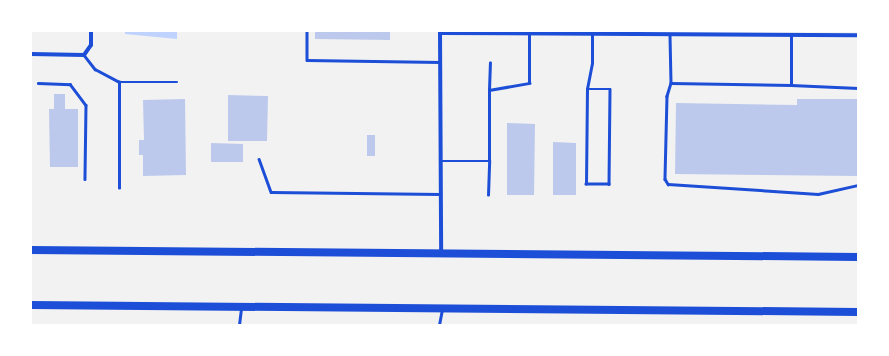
<!DOCTYPE html>
<style>
body{margin:0}
#map{position:relative;width:889px;height:356px;overflow:hidden;background:#f2f2f2;font-family:"Archivo Narrow",sans-serif}
div>[style]{position:absolute}
[style*='--x']{left:calc(var(--x)*1px);top:calc(var(--y)*1px);width:calc(var(--w)*1px);rotate:calc(var(--a)*1deg)}
.water>*{inset:0;background:#bfd3fe}
.building>*{inset:0;background:#bdc9ec}
.service>*{height:2.5px;margin:-1.25px;padding:0 1.25px;transform-origin:1.25px;border-radius:1.25px;background:#1d4ed8}
.minor>*{height:4px;margin:-2px;padding:0 2px;transform-origin:2px;border-radius:2px;background:#1d4ed8}
.trunk>*{height:8px;margin:-4px;padding:0 4px;transform-origin:4px;border-radius:4px;background:#1d4ed8}
span{translate:-50% -50%;white-space:nowrap;text-align:center;line-height:1.15;-webkit-text-stroke:4px #fff;paint-order:stroke}
.frame{position:absolute;inset:0;border:32px solid #fff;pointer-events:none}
</style>
<div id="map">
<div class="water">
<i style="clip-path:polygon(125px 31px,177px 31px,177px 39px,125px 34px)"></i>
</div>
<div class="building">
<i style="clip-path:polygon(315px 31px,390px 31px,390px 40px,315px 39px)"></i>
<i style="clip-path:polygon(54px 94px,65px 94px,65px 109px,78px 109px,78px 167px,50px 167px,49px 109px,54px 109px)"></i>
<i style="clip-path:polygon(228px 95px,268px 96px,267px 141px,228px 141px)"></i>
<i style="clip-path:polygon(185px 99px,186px 175px,143px 176px,143px 155px,139px 155px,139px 140px,144px 140px,143px 100px)"></i>
<i style="clip-path:polygon(797px 99px,858px 99px,858px 176px,675px 174px,676px 103px,797px 105px)"></i>
<i style="clip-path:polygon(507px 123px,535px 124px,534px 195px,507px 195px)"></i>
<i style="clip-path:polygon(367px 135px,375px 135px,375px 156px,367px 156px)"></i>
<i style="clip-path:polygon(553px 142px,576px 143px,576px 195px,553px 195px)"></i>
<i style="clip-path:polygon(211px 143px,243px 144px,243px 162px,211px 162px)"></i>
</div>
<div class="service">
<i style="--x:307;--y:31;--w:29;--a:90"></i>
<i style="--x:307;--y:60;--w:133;--a:0.9"></i>
<i style="--x:670;--y:35;--w:48;--a:88.8"></i>
<i style="--x:671;--y:83;--w:120;--a:1"></i>
<i style="--x:791;--y:85;--w:50;--a:-90"></i>
<i style="--x:84;--y:55;--w:18;--a:52"></i>
<i style="--x:95;--y:69;--w:27;--a:28"></i>
<i style="--x:119;--y:82;--w:58;--a:0"></i>
<i style="--x:38;--y:83;--w:32;--a:2"></i>
<i style="--x:70;--y:84;--w:26;--a:53"></i>
<i style="--x:86;--y:105;--w:74;--a:90.8"></i>
<i style="--x:671;--y:83;--w:14;--a:107"></i>
<i style="--x:667;--y:96;--w:83;--a:91.4"></i>
<i style="--x:665;--y:179;--w:6;--a:59"></i>
<i style="--x:668;--y:184;--w:150;--a:3.8"></i>
<i style="--x:818;--y:194;--w:41;--a:-12.7"></i>
<i style="--x:791;--y:85;--w:67;--a:2.6"></i>
<i style="--x:587;--y:89;--w:23;--a:0"></i>
<i style="--x:610;--y:89;--w:95;--a:90.6"></i>
<i style="--x:609;--y:184;--w:23;--a:180"></i>
<i style="--x:586;--y:184;--w:95;--a:-89.4"></i>
<i style="--x:587;--y:89;--w:26;--a:-79"></i>
<i style="--x:592;--y:63;--w:29;--a:-90"></i>
<i style="--x:489;--y:90;--w:27;--a:-88"></i>
<i style="--x:259;--y:159;--w:35;--a:70"></i>
<i style="--x:271;--y:192;--w:169;--a:0.7"></i>
<i style="--x:441;--y:161;--w:48;--a:0"></i>
<i style="--x:489;--y:161;--w:71;--a:-90"></i>
<i style="--x:489;--y:90;--w:41;--a:-9.9"></i>
<i style="--x:529;--y:83;--w:49;--a:-90"></i>
<i style="--x:119;--y:188;--w:106;--a:-90"></i>
<i style="--x:488;--y:195;--w:34;--a:-88"></i>
<i style="--x:239;--y:325;--w:17;--a:-83"></i>
<i style="--x:439;--y:325;--w:15;--a:-79"></i>
</div>
<div class="minor">
<i style="--x:440;--y:31;--w:222;--a:89.7"></i>
<i style="--x:440;--y:33;--w:418;--a:0.3"></i>
<i style="--x:31;--y:54;--w:53;--a:1.1"></i>
<i style="--x:84;--y:55;--w:12;--a:-55"></i>
<i style="--x:91;--y:45;--w:14;--a:-90"></i>
</div>
<div class="trunk">
<i style="--x:31;--y:250;--w:827;--a:0.48"></i>
<i style="--x:31;--y:305;--w:827;--a:0.48"></i>
</div>
<div class="frame"></div>
</div>
